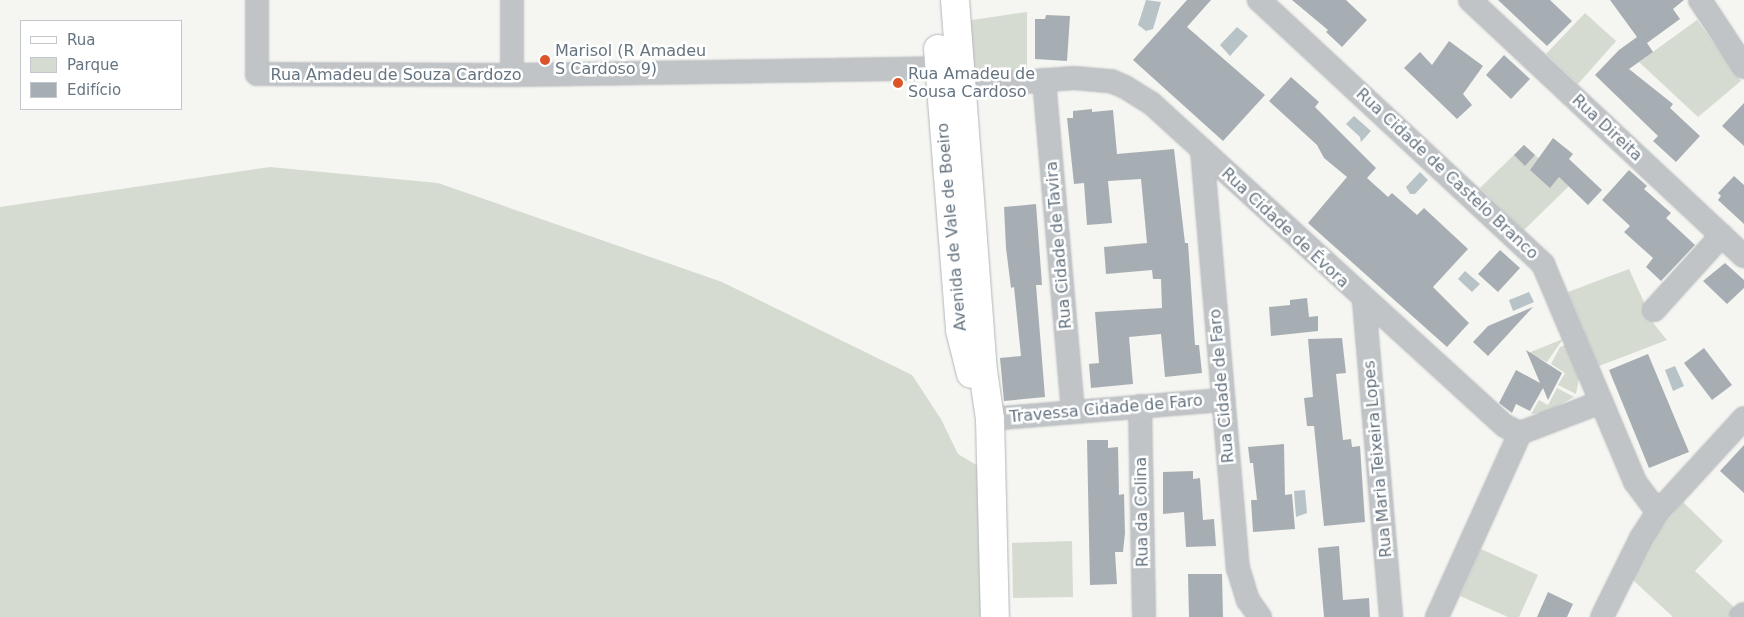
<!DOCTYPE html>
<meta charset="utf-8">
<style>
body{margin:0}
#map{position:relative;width:1744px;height:617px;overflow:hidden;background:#f5f5f1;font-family:"DejaVu Sans",sans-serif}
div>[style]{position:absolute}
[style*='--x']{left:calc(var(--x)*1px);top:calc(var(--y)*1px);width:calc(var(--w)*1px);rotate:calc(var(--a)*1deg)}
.green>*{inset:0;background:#d6dbd2}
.water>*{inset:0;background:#b7c3c7}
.building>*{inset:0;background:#a7aeb3}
.roads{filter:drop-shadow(0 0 1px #b3b7bb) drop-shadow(0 0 1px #b3b7bb)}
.street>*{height:22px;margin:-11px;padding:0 11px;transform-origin:11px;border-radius:11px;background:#c0c4c7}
.secondary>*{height:28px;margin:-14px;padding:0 14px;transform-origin:14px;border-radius:14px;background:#fff}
.dots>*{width:14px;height:14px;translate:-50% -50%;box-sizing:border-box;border:2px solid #fff;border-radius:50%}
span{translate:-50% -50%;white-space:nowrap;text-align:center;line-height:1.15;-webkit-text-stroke:5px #fff;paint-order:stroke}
.poi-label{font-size:16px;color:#657481}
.left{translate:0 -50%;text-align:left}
.street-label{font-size:16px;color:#657481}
.legend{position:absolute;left:20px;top:20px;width:162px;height:90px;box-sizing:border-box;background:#fff;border:1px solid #c1c7cd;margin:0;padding:6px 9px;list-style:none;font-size:15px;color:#657481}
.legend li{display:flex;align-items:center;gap:10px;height:25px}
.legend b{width:25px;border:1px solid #c1c7cd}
</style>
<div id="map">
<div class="green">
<i style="clip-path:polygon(1027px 12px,1027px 70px,986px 73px,974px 67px,965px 21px)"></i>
<i style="clip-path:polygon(1585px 13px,1616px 41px,1578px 84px,1546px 54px)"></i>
<i style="clip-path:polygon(1697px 20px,1741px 81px,1698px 117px,1639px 62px)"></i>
<i style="clip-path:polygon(1524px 145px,1569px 186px,1524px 230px,1480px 188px)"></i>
<i style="clip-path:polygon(270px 167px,438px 183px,722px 282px,912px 375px,941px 419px,958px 454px,978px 466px,986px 617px,0 617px,0 207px)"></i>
<i style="clip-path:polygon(1629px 269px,1654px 324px,1667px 340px,1599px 366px,1568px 292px)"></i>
<i style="clip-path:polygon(1563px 339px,1547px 362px,1528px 353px)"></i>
<i style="clip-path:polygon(1565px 345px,1579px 379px,1576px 394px,1558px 385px,1565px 373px,1551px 364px,1560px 347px)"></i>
<i style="clip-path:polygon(1557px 388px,1574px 397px,1545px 413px,1531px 414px,1539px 400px,1548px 405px)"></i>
<i style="clip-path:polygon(1683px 502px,1723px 541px,1695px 571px,1736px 609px,1728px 617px,1673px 617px,1633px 580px,1653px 538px)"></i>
<i style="clip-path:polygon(1072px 541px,1073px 597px,1013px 598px,1012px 543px)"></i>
<i style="clip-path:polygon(1481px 549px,1538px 575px,1519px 617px,1508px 617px,1460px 596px)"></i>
</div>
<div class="water">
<i style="clip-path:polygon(1146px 0,1161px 2px,1153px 29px,1146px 31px,1138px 25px)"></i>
<i style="clip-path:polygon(1237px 27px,1248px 36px,1230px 56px,1220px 45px)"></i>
<i style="clip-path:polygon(1354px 116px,1371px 131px,1361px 142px,1360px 137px,1346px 124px)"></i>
<i style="clip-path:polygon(1420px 172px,1428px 180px,1415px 194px,1410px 194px,1406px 187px)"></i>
<i style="clip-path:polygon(1465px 271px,1480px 284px,1472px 292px,1458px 279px)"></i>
<i style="clip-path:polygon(1529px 292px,1534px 302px,1513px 311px,1509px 300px)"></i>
<i style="clip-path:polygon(1675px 366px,1684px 386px,1673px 391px,1665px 370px)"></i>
<i style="clip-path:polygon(1305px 490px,1307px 513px,1296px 517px,1294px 491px)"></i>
</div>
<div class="building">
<i style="clip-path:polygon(1187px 0,1211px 0,1187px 27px,1265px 95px,1223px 141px,1133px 60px)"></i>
<i style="clip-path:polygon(1292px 0,1346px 0,1367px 20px,1342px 47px,1326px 32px,1328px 30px)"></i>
<i style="clip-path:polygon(1498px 0,1550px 0,1572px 21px,1547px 46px)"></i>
<i style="clip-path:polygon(1610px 0,1684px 0,1673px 9px,1680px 19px,1647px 43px,1653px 52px,1629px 69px,1673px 104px,1670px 108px,1700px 136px,1676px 162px,1653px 141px,1658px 136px,1595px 75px,1619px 50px,1637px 37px)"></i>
<i style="clip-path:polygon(1046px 15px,1070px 16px,1067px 61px,1035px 59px,1035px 19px,1045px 19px)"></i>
<i style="clip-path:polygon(1449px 41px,1483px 66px,1463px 94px,1472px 105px,1457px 119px,1404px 68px,1420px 52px,1432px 65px)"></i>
<i style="clip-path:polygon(1504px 55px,1530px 79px,1511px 99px,1486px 75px)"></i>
<i style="clip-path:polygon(1291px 77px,1319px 102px,1315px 107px,1376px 168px,1367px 178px,1388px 197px,1392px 193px,1417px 215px,1424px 208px,1468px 249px,1433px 287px,1469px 323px,1447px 347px,1308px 223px,1347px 177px,1324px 158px,1317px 145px,1269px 101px)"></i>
<i style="clip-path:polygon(1744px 103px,1744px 146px,1722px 126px)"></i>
<i style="clip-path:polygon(1092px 109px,1092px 112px,1113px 110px,1117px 154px,1174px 149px,1185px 243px,1188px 243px,1195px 345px,1199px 345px,1202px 373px,1165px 377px,1161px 334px,1129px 337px,1133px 384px,1091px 388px,1089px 364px,1099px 363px,1095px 312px,1162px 308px,1161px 279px,1153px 279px,1152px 270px,1106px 274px,1104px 247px,1147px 243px,1141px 179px,1108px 181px,1112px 223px,1087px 225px,1084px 183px,1074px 184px,1067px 118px,1073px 118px,1073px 111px)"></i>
<i style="clip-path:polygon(1553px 138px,1573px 154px,1569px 159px,1602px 190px,1588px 205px,1559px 177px,1550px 188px,1530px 170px)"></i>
<i style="clip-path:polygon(1524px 145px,1535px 155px,1525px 166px,1514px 155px)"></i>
<i style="clip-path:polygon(1629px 170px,1647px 186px,1644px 189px,1671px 213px,1666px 218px,1695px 245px,1661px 281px,1646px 267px,1653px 258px,1624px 232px,1630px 226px,1602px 200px)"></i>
<i style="clip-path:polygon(1734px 176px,1744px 185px,1744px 224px,1718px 200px,1721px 196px,1718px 193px)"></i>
<i style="clip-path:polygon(1036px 204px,1042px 285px,1036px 285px,1045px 397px,1004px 401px,1000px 358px,1021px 356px,1014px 287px,1011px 288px,1006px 248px,1004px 207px)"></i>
<i style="clip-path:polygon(1500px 250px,1520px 268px,1498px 292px,1478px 274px)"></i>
<i style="clip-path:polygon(1725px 263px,1744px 280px,1744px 288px,1727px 304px,1703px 281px)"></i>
<i style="clip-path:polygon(1307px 298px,1309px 317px,1318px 316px,1318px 331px,1271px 336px,1269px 307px,1290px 305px,1290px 300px)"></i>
<i style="clip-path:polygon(1533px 307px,1488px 356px,1473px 342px,1488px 326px)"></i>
<i style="clip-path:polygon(1342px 338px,1346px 373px,1336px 374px,1343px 440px,1351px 439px,1352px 447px,1360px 446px,1365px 522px,1324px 526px,1314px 426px,1307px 426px,1304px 398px,1313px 397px,1308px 339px)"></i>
<i style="clip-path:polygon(1704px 348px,1732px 385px,1712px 400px,1684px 363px)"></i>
<i style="clip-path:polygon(1526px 350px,1562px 373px,1548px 400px,1543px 388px,1530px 411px,1516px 404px,1512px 413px,1499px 403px,1516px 370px,1540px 383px)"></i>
<i style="clip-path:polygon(1648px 354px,1689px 452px,1649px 468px,1609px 370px)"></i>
<i style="clip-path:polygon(1087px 440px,1108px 440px,1108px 448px,1118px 447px,1119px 495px,1124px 494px,1125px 533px,1123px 552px,1115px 552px,1117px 584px,1090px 585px)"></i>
<i style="clip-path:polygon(1284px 444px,1285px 495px,1292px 494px,1295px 529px,1253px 532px,1251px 500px,1257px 500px,1253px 463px,1250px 463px,1248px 447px)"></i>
<i style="clip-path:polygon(1744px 445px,1744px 493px,1720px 471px)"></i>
<i style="clip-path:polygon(1193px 471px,1193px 479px,1200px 478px,1203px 520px,1214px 519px,1216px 546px,1186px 547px,1184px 512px,1163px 514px,1163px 472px)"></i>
<i style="clip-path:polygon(1339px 546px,1343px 600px,1369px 598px,1370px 617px,1324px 617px,1318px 548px)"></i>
<i style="clip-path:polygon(1188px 574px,1222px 574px,1223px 617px,1189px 617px)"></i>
<i style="clip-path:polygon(1548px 592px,1573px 604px,1567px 617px,1537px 617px)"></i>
</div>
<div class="roads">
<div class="street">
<i style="--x:257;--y:0;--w:74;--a:90"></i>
<i style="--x:257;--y:74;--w:255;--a:0.2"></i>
<i style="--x:512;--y:75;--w:445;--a:-0.9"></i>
<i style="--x:512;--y:0;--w:75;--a:90"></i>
<i style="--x:1259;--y:0;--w:388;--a:42.9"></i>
<i style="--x:1543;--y:264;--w:237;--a:67.1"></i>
<i style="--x:1635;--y:482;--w:38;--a:53"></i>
<i style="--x:1470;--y:0;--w:375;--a:43.1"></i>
<i style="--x:1700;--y:0;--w:80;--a:56.7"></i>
<i style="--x:1044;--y:80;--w:332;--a:85"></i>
<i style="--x:946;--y:88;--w:128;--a:-4.5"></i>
<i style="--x:1074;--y:78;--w:37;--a:5"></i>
<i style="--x:1111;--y:81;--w:15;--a:23"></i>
<i style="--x:1125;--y:87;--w:31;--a:32"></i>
<i style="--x:1151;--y:103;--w:479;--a:42.4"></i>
<i style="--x:1505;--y:426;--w:17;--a:25"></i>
<i style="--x:1520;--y:433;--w:87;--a:-20.9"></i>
<i style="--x:1202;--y:150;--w:420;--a:85.1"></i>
<i style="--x:1238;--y:568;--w:34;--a:73"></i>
<i style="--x:1248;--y:600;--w:21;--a:55"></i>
<i style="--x:1364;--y:301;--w:317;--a:85.1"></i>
<i style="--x:1654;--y:310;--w:101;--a:-47.8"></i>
<i style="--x:1140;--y:406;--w:211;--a:88.9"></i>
<i style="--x:990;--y:419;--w:234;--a:-4.7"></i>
<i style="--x:1437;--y:617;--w:202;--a:-65.7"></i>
<i style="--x:1602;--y:617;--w:88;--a:-63.7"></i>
<i style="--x:1641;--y:538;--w:31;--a:-57"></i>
<i style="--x:1658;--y:512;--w:127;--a:-47.5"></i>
<i style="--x:1741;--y:617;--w:4;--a:-45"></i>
</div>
<div class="secondary">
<i style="--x:955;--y:0;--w:372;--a:85.7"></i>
<i style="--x:983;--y:371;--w:49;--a:81.7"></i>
<i style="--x:990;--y:419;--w:198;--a:88.6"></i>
<i style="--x:938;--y:49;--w:282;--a:85.5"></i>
<i style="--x:960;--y:330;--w:45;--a:76"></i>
</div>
</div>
<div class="dots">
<i style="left:545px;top:60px;background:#dd5428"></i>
<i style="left:898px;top:83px;background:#dd5428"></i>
</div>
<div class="poi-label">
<span class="left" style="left:555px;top:60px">Marisol (R Amadeu<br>S Cardoso 9)</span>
<span class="left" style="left:908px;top:83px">Rua Amadeu de<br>Sousa Cardoso</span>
</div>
<div class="street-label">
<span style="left:396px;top:75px">Rua Amadeu de Souza Cardozo</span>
<span style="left:1607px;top:128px;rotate:43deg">Rua Direita</span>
<span style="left:1447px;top:174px;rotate:43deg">Rua Cidade de Castelo Branco</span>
<span style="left:952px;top:227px;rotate:-95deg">Avenida de Vale de Boeiro</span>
<span style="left:1285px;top:228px;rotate:43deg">Rua Cidade de Évora</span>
<span style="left:1059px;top:245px;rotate:-95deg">Rua Cidade de Tavira</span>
<span style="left:1222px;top:386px;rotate:-95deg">Rua Cidade de Faro</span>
<span style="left:1106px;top:409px;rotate:-5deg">Travessa Cidade de Faro</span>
<span style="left:1378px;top:459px;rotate:-95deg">Rua Maria Teixeira Lopes</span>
<span style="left:1142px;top:512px;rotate:-91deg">Rua da Colina</span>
</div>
<ul class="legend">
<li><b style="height:6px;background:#fff"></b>Rua</li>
<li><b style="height:14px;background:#d6dbd2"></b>Parque</li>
<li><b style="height:14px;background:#a7aeb3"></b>Edifício</li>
</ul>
</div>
